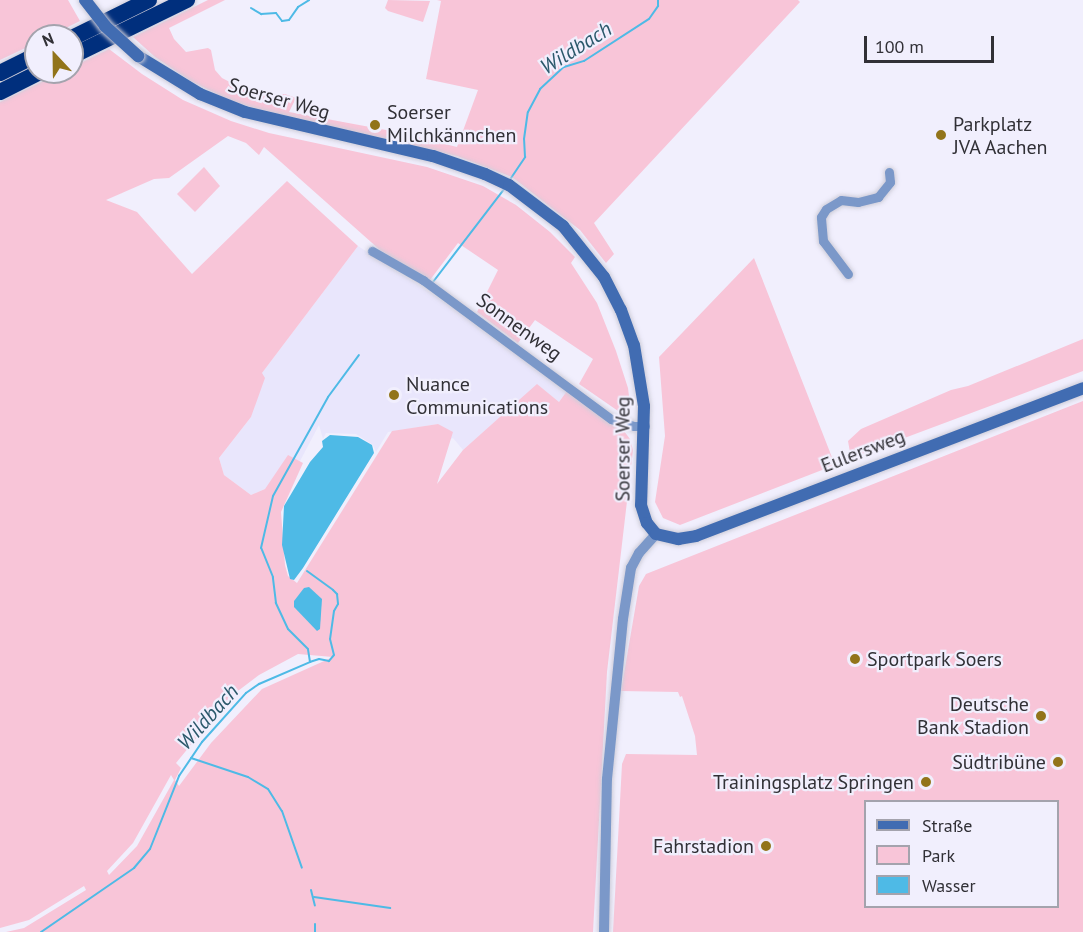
<!DOCTYPE html>
<meta charset="utf-8">
<style>
body{margin:0}
#map{position:relative;width:1083px;height:932px;overflow:hidden;background:#f1effd;font-family:"PT Sans",sans-serif}
div>[style]{position:absolute}
[style*='--x']{left:calc(var(--x)*1px);top:calc(var(--y)*1px);width:calc(var(--w)*1px);rotate:calc(var(--a)*1deg)}
.built>*{inset:0;background:#e9e6fc}
.green>*{inset:0;background:#f8c5d8}
.water>*{inset:0;background:#4ebae6}
.stream>*{height:2px;margin:-1px;padding:0 1px;transform-origin:1px;border-radius:1px;background:#4ebae6}
.roads{filter:drop-shadow(0 0 2px #cecdd9) drop-shadow(0 0 2px #cecdd9)}
.minor>*{height:9px;margin:-4.5px;padding:0 4.5px;transform-origin:4.5px;border-radius:4.5px;background:#7b98c9}
.tertiary>*{height:10px;margin:-5px;padding:0 5px;transform-origin:5px;border-radius:5px;background:#7b98c9}
.secondary>*{height:12px;margin:-6px;padding:0 6px;transform-origin:6px;border-radius:6px;background:#416cb2}
.motorway>*{height:16px;margin:-8px;padding:0 8px;transform-origin:8px;border-radius:8px;background:#002f7d}
.bridges{filter:drop-shadow(0 0 2px #cecdd9) drop-shadow(0 0 2px #cecdd9)}
.secondary-bridge>*{height:12px;margin:-6px;padding:0 6px;transform-origin:6px;border-radius:6px;background:#416cb2}
.dots>*{width:16px;height:16px;translate:-50% -50%;box-sizing:border-box;border:3px solid #f1effd;border-radius:50%}
span{translate:-50% -50%;white-space:nowrap;text-align:center;line-height:1.15;-webkit-text-stroke:4.5px #f1effd;paint-order:stroke}
.street-label{font-size:20px;color:#313036}
.poi-label{font-size:20px;color:#313036}
.left{translate:0 -50%;text-align:left}
.right{translate:-100% -50%;text-align:right}
.water-label{font-size:21px;color:#2b586b;font-style:italic}
.legend{position:absolute;left:864px;top:800px;width:195px;height:108px;box-sizing:border-box;background:#f1effd;border:2px solid #a4a3ad;margin:0;padding:8px 10px;list-style:none;font-size:18px;color:#313036}
.legend li{display:flex;align-items:center;gap:12px;height:30px}
.legend b{width:30px;border:2px solid #a4a3ad}
.north{position:absolute;left:24px;top:24px;width:60px;height:60px;box-sizing:border-box;background:#f1effd;border:2px solid #a4a3ad;border-radius:50%;rotate:338deg;font-size:16px;font-weight:700;line-height:24px;text-align:center;color:#313036}
.north::after{content:'';display:block;margin:auto;width:21px;height:27px;background:#92741a;clip-path:polygon(50% 0,100% 100%,50% 72%,0 100%)}
.scale{position:absolute;left:864px;top:36px;width:130px;height:27px;box-sizing:border-box;border:3px solid #313036;border-top:0;padding-left:8px;font-size:18px;line-height:21px;white-space:nowrap;color:#313036;-webkit-text-stroke:4px #f1effd;paint-order:stroke}
</style>
<div id="map">
<div class="built">
<i style="clip-path:polygon(358px 246px,472px 320px,567px 391px,559px 402px,537px 385px,463px 450px,453px 438px,449px 440px,438px 424px,388px 432px,376px 452px,373px 445px,356px 434px,326px 433px,323px 439px,319px 425px,280px 499px,265px 489px,251px 495px,224px 475px,219px 458px,251px 417px,262px 373px)"></i>
</div>
<div class="green">
<i style="clip-path:polygon(0 0,68px 0,80px 21px,50px 36px,36px 36px,36px 43px,0 60px)"></i>
<i style="clip-path:polygon(208px 0,225px 0,169px 28px,174px 39px,186px 52px,208px 48px,211px 50px,215px 70px,222px 78px,257px 96px,285px 94px,296px 98px,289px 112px,397px 132px,457px 147px,478px 90px,426px 79px,441px 1px,437px 0,798px 0,800px 2px,594px 223px,614px 254px,606px 263px,580px 230px,512px 177px,457px 156px,254px 108px,227px 99px,191px 81px,155px 57px,133px 37px)"></i>
<i style="clip-path:polygon(388px 0,430px 1px,423px 22px,388px 11px,385px 8px)"></i>
<i style="clip-path:polygon(evenodd,109px 49px,142px 74px,183px 100px,231px 121px,269px 133px,427px 167px,483px 186px,516px 205px,550px 232px,575px 257px,571px 263px,597px 303px,616px 351px,628px 388px,631px 412px,621px 413px,579px 384px,593px 359px,535px 320px,518px 343px,477px 312px,498px 270px,458px 243px,430px 280px,380px 250px,264px 147px,259px 155px,246px 143px,228px 136px,169px 178px,154px 179px,106px 200px,137px 212px,192px 274px,287px 181px,358px 246px,262px 373px,265px 378px,251px 417px,219px 458px,224px 475px,251px 495px,265px 489px,288px 455px,303px 463px,281px 512px,285px 565px,288px 576px,297px 583px,392px 431px,438px 424px,453px 432px,437px 484px,463px 450px,537px 384px,559px 402px,567px 391px,624px 431px,630px 439px,633px 450px,607px 672px,593px 932px,6px 932px,24px 928px,86px 890px,84px 886px,29px 920px,0 928px,0 102px,62px 72px,72px 72px,72px 67px,109px 49px,298px 654px,333px 657px,262px 689px,211px 743px,179px 786px,175px 780px,181px 768px,176px 763px,230px 697px,259px 675px,298px 654px,109px 49px,171px 775px,174px 780px,137px 846px,109px 875px,107px 871px,133px 843px,171px 775px)"></i>
<i style="clip-path:polygon(204px 167px,220px 186px,195px 212px,177px 194px)"></i>
<i style="clip-path:polygon(754px 258px,835px 465px,680px 525px,663px 518px,655px 502px,665px 436px,659px 357px)"></i>
<i style="clip-path:polygon(1083px 339px,1083px 371px,851px 458px,848px 441px,861px 429px,951px 390px,968px 386px)"></i>
<i style="clip-path:polygon(evenodd,1083px 401px,1083px 932px,613px 932px,622px 764px,626px 754px,697px 755px,695px 736px,682px 696px,680px 697px,678px 692px,621px 691px,639px 586px,646px 574px,1083px 401px,866px 802px,1058px 802px,1058px 906px,866px 906px,866px 802px)"></i>
</div>
<div class="water">
<i style="clip-path:polygon(330px 435px,358px 437px,372px 445px,374px 453px,303px 568px,294px 580px,290px 579px,282px 545px,284px 506px,310px 462px,323px 447px,322px 441px)"></i>
<i style="clip-path:polygon(309px 587px,322px 599px,320px 629px,317px 631px,294px 607px,294px 601px,304px 588px)"></i>
</div>
<div class="stream">
<i style="--x:251;--y:8;--w:12;--a:31"></i>
<i style="--x:261;--y:14;--w:15;--a:-4"></i>
<i style="--x:276;--y:13;--w:10;--a:53"></i>
<i style="--x:282;--y:21;--w:7;--a:-8"></i>
<i style="--x:289;--y:20;--w:16;--a:-55"></i>
<i style="--x:298;--y:7;--w:13;--a:-32"></i>
<i style="--x:509;--y:181;--w:29;--a:-56"></i>
<i style="--x:525;--y:157;--w:18;--a:-93"></i>
<i style="--x:524;--y:139;--w:27;--a:-82"></i>
<i style="--x:528;--y:112;--w:26;--a:-62"></i>
<i style="--x:540;--y:89;--w:33;--a:-43"></i>
<i style="--x:564;--y:67;--w:21;--a:-17"></i>
<i style="--x:584;--y:61;--w:77;--a:-32.9"></i>
<i style="--x:649;--y:19;--w:16;--a:-55"></i>
<i style="--x:658;--y:6;--w:6;--a:-90"></i>
<i style="--x:433;--y:282;--w:117;--a:-52.6"></i>
<i style="--x:307;--y:571;--w:32;--a:36"></i>
<i style="--x:333;--y:590;--w:6;--a:45"></i>
<i style="--x:337;--y:594;--w:10;--a:84"></i>
<i style="--x:338;--y:604;--w:8;--a:120"></i>
<i style="--x:334;--y:611;--w:28;--a:98"></i>
<i style="--x:330;--y:639;--w:16;--a:76"></i>
<i style="--x:334;--y:655;--w:8;--a:130"></i>
<i style="--x:329;--y:661;--w:10;--a:-169"></i>
<i style="--x:319;--y:659;--w:9;--a:162"></i>
<i style="--x:191;--y:758;--w:60;--a:18.4"></i>
<i style="--x:248;--y:777;--w:23;--a:31"></i>
<i style="--x:268;--y:789;--w:26;--a:58"></i>
<i style="--x:282;--y:811;--w:60;--a:70.7"></i>
<i style="--x:311;--y:890;--w:16;--a:76"></i>
<i style="--x:314;--y:897;--w:77;--a:8.2"></i>
<i style="--x:315;--y:924;--w:8;--a:90"></i>
<i style="--x:41;--y:932;--w:113;--a:-34.5"></i>
<i style="--x:134;--y:868;--w:25;--a:-50"></i>
<i style="--x:150;--y:849;--w:79;--a:-68.3"></i>
<i style="--x:179;--y:776;--w:41;--a:-55.9"></i>
<i style="--x:202;--y:742;--w:66;--a:-48.1"></i>
<i style="--x:246;--y:693;--w:16;--a:-35"></i>
<i style="--x:259;--y:684;--w:56;--a:-23.3"></i>
<i style="--x:310;--y:662;--w:13;--a:-99"></i>
<i style="--x:308;--y:649;--w:28;--a:-135"></i>
<i style="--x:288;--y:629;--w:29;--a:-115"></i>
<i style="--x:276;--y:603;--w:26;--a:-97"></i>
<i style="--x:273;--y:577;--w:31;--a:-112"></i>
<i style="--x:261;--y:548;--w:53;--a:-77"></i>
<i style="--x:273;--y:496;--w:113;--a:-60.9"></i>
<i style="--x:328;--y:397;--w:52;--a:-53.6"></i>
</div>
<div class="roads">
<div class="minor">
<i style="--x:372;--y:251;--w:59;--a:29.6"></i>
<i style="--x:423;--y:280;--w:234;--a:36.5"></i>
<i style="--x:611;--y:419;--w:24;--a:17"></i>
<i style="--x:634;--y:426;--w:11;--a:0"></i>
<i style="--x:848;--y:274;--w:41;--a:-127.1"></i>
<i style="--x:823;--y:241;--w:24;--a:-95"></i>
<i style="--x:821;--y:217;--w:9;--a:-58"></i>
<i style="--x:826;--y:209;--w:17;--a:-31"></i>
<i style="--x:841;--y:200;--w:17;--a:7"></i>
<i style="--x:858;--y:202;--w:21;--a:-14"></i>
<i style="--x:878;--y:197;--w:19;--a:-51"></i>
<i style="--x:890;--y:182;--w:10;--a:-96"></i>
</div>
<div class="tertiary">
<i style="--x:604;--y:932;--w:153;--a:-88.9"></i>
<i style="--x:607;--y:779;--w:161;--a:-84.3"></i>
<i style="--x:623;--y:619;--w:52;--a:-81.1"></i>
<i style="--x:631;--y:568;--w:17;--a:-62"></i>
<i style="--x:639;--y:553;--w:25;--a:-48"></i>
</div>
<div class="secondary">
<i style="--x:138;--y:56;--w:73;--a:31.5"></i>
<i style="--x:200;--y:94;--w:48;--a:21.8"></i>
<i style="--x:245;--y:112;--w:193;--a:13.2"></i>
<i style="--x:433;--y:156;--w:55;--a:19.1"></i>
<i style="--x:485;--y:174;--w:26;--a:25"></i>
<i style="--x:509;--y:185;--w:68;--a:37.2"></i>
<i style="--x:563;--y:226;--w:65;--a:51.2"></i>
<i style="--x:604;--y:277;--w:37;--a:63"></i>
<i style="--x:621;--y:310;--w:37;--a:70"></i>
<i style="--x:634;--y:345;--w:62;--a:80.7"></i>
<i style="--x:644;--y:406;--w:99;--a:91.7"></i>
<i style="--x:641;--y:505;--w:19;--a:72"></i>
<i style="--x:647;--y:523;--w:14;--a:51"></i>
<i style="--x:656;--y:534;--w:23;--a:13"></i>
<i style="--x:678;--y:539;--w:18;--a:-9"></i>
<i style="--x:696;--y:536;--w:414;--a:-20.9"></i>
</div>
<div class="motorway">
<i style="--x:72;--y:38;--w:86;--a:-26.3"></i>
<i style="--x:72;--y:56;--w:128;--a:-26"></i>
<i style="--x:0;--y:73;--w:40;--a:-26.6"></i>
<i style="--x:0;--y:92;--w:45;--a:-26.6"></i>
</div>
</div>
<div class="bridges">
<div class="secondary-bridge">
<i style="--x:85;--y:0;--w:33;--a:52"></i>
<i style="--x:105;--y:26;--w:45;--a:42.3"></i>
</div>
</div>
<div class="dots">
<i style="left:375px;top:125px;background:#92741a"></i>
<i style="left:941px;top:135px;background:#92741a"></i>
<i style="left:394px;top:395px;background:#92741a"></i>
<i style="left:855px;top:659px;background:#92741a"></i>
<i style="left:1041px;top:716px;background:#92741a"></i>
<i style="left:1058px;top:762px;background:#92741a"></i>
<i style="left:926px;top:782px;background:#92741a"></i>
<i style="left:766px;top:846px;background:#92741a"></i>
</div>
<div class="street-label">
<span style="left:279px;top:99px;rotate:16deg">Soerser Weg</span>
<span style="left:519px;top:327px;rotate:36deg">Sonnenweg</span>
<span style="left:623px;top:449px;rotate:-90deg">Soerser Weg</span>
<span style="left:863px;top:451px;rotate:-21deg">Eulersweg</span>
</div>
<div class="poi-label">
<span class="left" style="left:387px;top:124px">Soerser<br>Milchkännchen</span>
<span class="left" style="left:953px;top:136px">Parkplatz<br>JVA Aachen</span>
<span class="left" style="left:406px;top:396px">Nuance<br>Communications</span>
<span class="left" style="left:867px;top:659px">Sportpark Soers</span>
<span class="right" style="left:1029px;top:716px">Deutsche<br>Bank Stadion</span>
<span class="right" style="left:1046px;top:762px">Südtribüne</span>
<span class="right" style="left:914px;top:782px">Trainingsplatz Springen</span>
<span class="right" style="left:754px;top:846px">Fahrstadion</span>
</div>
<div class="water-label">
<span style="left:576px;top:48px;rotate:-32deg">Wildbach</span>
<span style="left:208px;top:717px;rotate:-48deg">Wildbach</span>
</div>
<ul class="legend">
<li><b style="height:8px;background:#416cb2"></b>Straße</li>
<li><b style="height:16px;background:#f8c5d8"></b>Park</li>
<li><b style="height:16px;background:#4ebae6"></b>Wasser</li>
</ul>
<div class="north">N</div>
<div class="scale">100 m</div>
</div>
